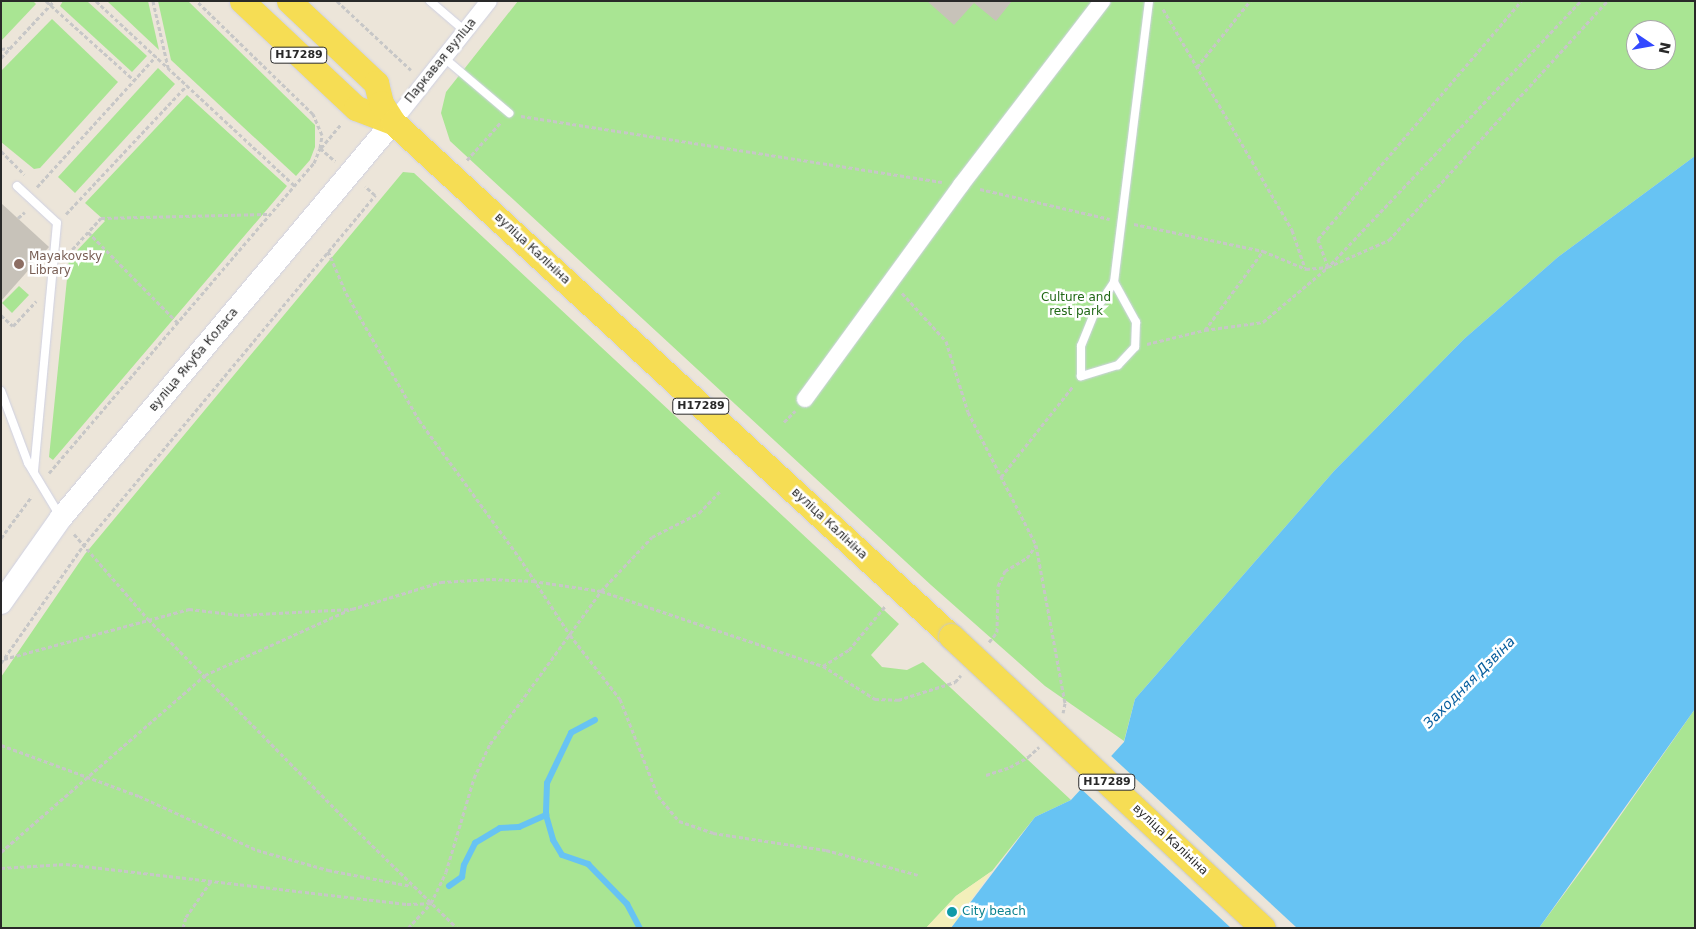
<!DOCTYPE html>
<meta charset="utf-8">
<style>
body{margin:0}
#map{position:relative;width:1696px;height:929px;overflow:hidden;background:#ece5d9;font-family:"DejaVu Sans",sans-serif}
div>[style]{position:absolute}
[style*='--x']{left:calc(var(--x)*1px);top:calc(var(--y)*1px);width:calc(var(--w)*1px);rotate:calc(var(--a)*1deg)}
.green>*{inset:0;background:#a9e593}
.sand>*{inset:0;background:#f3efba}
.water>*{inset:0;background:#67c3f3}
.pier>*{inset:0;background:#ece5d9}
.stream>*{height:6px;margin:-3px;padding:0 3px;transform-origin:3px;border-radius:3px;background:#67c3f3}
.building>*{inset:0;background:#c7c2b9}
.path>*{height:3px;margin-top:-1.5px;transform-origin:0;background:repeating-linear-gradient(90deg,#c7c7c7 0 4px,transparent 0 6.5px)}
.roads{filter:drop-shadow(0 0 1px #cfd1e3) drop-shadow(0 0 1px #cfd1e3)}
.lane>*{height:8px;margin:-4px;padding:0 4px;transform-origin:4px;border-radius:4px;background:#fff}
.street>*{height:16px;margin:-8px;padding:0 8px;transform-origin:8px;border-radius:8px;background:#fff}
.secondary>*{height:22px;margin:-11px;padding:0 11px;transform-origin:11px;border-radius:11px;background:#fff}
.primary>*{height:25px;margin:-12.5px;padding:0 12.5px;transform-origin:12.5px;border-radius:12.5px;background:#f6dd54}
.bridges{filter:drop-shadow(0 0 1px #c7c7c7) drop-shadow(0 0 1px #c7c7c7)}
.primary-bridge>*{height:25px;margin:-12.5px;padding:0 12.5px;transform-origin:12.5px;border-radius:12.5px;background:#f6dd54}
.dots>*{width:14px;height:14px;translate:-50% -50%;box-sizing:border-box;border:2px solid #fff;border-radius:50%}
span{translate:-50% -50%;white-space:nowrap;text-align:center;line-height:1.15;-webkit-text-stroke:5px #fff;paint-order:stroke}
.shield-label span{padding:1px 4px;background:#fff;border:1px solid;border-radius:4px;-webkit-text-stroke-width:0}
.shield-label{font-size:11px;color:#292929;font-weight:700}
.street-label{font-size:12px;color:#292929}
.education-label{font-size:12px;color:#785e54}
.left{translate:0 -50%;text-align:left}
.park-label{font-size:12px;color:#216816}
.culture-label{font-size:12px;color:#0d838f}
.water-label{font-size:14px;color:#085e9e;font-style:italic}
.frame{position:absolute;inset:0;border:2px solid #292929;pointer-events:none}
.north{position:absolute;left:1626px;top:20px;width:50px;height:50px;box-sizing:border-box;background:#fff;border:1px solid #a9a9a9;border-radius:50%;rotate:102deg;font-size:14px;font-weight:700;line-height:20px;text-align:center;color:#292929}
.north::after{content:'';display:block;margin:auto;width:18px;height:22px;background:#3349ff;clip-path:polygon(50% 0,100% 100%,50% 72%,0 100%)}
</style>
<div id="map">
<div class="green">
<i style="clip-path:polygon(1px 1px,33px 1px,36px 4px,1px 41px)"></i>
<i style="clip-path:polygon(63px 1px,87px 1px,147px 56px,132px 72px,60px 6px)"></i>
<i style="clip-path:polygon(107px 1px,148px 1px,159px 50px)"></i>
<i style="clip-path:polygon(158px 1px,188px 1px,315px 125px,315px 147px,310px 160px,296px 176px,171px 60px)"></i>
<i style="clip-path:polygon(evenodd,518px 1px,1695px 1px,1695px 156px,1558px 257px,1464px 339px,1334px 471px,1135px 699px,1124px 741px,1045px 686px,931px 585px,450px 141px,441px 113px,446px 92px,518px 1px,1636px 30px,1666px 30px,1666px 60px,1636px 60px,1636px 30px)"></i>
<i style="clip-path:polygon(52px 19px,118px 82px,40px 168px,34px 169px,1px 142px,1px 71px)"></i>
<i style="clip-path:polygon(158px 68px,175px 84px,75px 193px,58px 177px)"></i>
<i style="clip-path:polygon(187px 95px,287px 186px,53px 460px,49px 457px,69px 259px,105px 221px,85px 203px)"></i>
<i style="clip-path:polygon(403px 172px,414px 173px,899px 624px,871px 655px,882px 667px,907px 670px,923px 662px,1071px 800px,1035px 817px,992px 871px,956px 896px,926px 928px,1px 928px,1px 677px,85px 554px)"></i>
<i style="clip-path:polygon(19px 286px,29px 295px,12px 313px,2px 303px)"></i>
<i style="clip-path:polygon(1695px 709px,1695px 928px,1539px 928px,1595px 852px)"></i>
</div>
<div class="sand">
<i style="clip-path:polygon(992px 871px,951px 928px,926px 928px,956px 896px)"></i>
</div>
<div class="water">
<i style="clip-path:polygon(1695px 156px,1695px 709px,1539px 928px,951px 928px,1035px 817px,1071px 800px,1124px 742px,1135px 699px,1334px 471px,1464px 339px,1558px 257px)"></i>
</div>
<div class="pier">
<i style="clip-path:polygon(1109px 754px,1297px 928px,1231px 928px,1079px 787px)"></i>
</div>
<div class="stream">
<i style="--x:595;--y:720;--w:27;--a:152"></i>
<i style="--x:571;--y:733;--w:55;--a:115.6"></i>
<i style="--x:547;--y:783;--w:32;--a:92"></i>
<i style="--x:546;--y:815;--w:26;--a:74"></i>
<i style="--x:553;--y:840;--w:17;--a:59"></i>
<i style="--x:562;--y:855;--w:28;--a:19"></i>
<i style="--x:588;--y:864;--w:56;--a:45.7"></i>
<i style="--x:627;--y:904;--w:27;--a:62"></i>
<i style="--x:449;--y:886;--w:16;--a:-35"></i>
<i style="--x:462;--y:877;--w:12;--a:-81"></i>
<i style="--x:464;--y:865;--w:25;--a:-63"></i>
<i style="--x:475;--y:843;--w:29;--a:-31"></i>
<i style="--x:500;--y:828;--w:19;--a:-3"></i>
<i style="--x:519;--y:827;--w:30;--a:-24"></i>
</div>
<div class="building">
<i style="clip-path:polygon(927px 1px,1012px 1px,996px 21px,974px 3px,954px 25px)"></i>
<i style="clip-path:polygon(1px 203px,49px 247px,1px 301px)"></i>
</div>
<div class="path">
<i style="--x:46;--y:1;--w:118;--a:41.9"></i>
<i style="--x:96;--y:1;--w:270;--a:42.9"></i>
<i style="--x:153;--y:1;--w:68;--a:77.2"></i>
<i style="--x:337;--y:1;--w:101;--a:43"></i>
<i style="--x:1163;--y:9;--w:256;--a:59.7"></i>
<i style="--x:1292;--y:230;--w:40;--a:71.1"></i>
<i style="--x:1;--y:49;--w:8;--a:-7"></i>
<i style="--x:1;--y:58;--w:78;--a:-47.1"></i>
<i style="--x:1197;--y:67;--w:85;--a:-51.2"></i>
<i style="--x:521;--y:116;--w:426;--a:8.9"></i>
<i style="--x:320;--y:148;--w:20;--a:41"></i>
<i style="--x:321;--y:148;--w:31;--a:-50"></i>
<i style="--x:1;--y:151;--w:33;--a:45"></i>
<i style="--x:467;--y:160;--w:51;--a:-48.2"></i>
<i style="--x:37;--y:187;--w:177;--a:-47.7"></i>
<i style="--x:980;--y:189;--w:133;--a:13"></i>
<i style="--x:66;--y:214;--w:177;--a:-46.8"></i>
<i style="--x:18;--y:218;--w:9;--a:-41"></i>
<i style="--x:1134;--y:224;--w:132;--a:11.8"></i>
<i style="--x:88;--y:232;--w:127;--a:45.3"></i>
<i style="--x:328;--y:251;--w:46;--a:66.8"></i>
<i style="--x:346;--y:293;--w:146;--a:60.1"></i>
<i style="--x:419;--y:420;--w:170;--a:53.9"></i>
<i style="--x:519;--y:557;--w:93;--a:56.8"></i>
<i style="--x:570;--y:635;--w:81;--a:52"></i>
<i style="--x:620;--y:699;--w:104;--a:68.6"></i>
<i style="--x:658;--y:796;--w:33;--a:50"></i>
<i style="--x:679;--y:821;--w:36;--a:19"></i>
<i style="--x:713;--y:833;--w:114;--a:8.6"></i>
<i style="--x:826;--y:850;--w:95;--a:15.2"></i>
<i style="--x:68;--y:254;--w:49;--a:-47.5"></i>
<i style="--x:101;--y:218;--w:167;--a:-1.4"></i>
<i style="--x:1331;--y:264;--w:363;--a:-46.5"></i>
<i style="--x:1328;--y:267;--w:30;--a:-110"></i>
<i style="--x:1318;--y:239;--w:313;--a:-49.5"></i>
<i style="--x:902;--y:293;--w:65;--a:47.5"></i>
<i style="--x:946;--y:341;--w:74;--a:72.8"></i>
<i style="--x:968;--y:412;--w:149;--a:62.9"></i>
<i style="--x:1036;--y:545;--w:161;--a:79.6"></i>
<i style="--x:1065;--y:703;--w:10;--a:101"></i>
<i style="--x:1;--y:315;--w:16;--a:43"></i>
<i style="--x:13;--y:326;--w:34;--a:-47"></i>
<i style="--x:1205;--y:330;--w:59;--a:-7.9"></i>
<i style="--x:1263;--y:322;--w:84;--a:-40.2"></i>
<i style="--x:1147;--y:344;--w:60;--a:-13.6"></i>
<i style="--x:1205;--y:330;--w:98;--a:-53.7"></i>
<i style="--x:1263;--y:251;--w:47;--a:22.7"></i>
<i style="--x:1306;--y:269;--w:22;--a:-5"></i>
<i style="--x:1328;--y:267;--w:67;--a:-23.9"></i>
<i style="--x:1389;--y:240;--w:323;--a:-47.6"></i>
<i style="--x:784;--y:422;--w:16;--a:-45"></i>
<i style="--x:49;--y:473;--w:408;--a:-49.5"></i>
<i style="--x:314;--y:163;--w:16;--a:-68"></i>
<i style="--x:320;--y:148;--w:13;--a:-81"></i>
<i style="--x:322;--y:135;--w:23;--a:-113"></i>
<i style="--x:313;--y:114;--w:162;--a:-135.8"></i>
<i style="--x:1001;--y:477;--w:116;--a:-51.6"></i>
<i style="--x:74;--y:534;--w:113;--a:49"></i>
<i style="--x:148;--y:619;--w:279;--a:45.4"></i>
<i style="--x:344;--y:818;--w:158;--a:44.2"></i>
<i style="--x:1;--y:538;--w:52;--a:-53.6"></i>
<i style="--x:989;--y:642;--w:13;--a:-51"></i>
<i style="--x:997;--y:632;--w:46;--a:-88.8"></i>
<i style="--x:998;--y:586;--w:17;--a:-65"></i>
<i style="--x:1005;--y:571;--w:26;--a:-31"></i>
<i style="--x:1027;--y:558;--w:16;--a:-55"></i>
<i style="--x:4;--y:659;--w:192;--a:-15.1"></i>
<i style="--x:189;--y:609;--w:51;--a:6.7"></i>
<i style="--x:240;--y:615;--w:112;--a:-3.1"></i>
<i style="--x:352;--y:609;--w:93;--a:-16.9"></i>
<i style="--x:441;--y:582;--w:51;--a:-3.4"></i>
<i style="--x:492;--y:579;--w:41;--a:2.8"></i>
<i style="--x:533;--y:581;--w:69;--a:8.4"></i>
<i style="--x:601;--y:591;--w:234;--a:18.7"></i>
<i style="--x:823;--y:666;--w:62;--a:32.4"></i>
<i style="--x:875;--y:699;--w:23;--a:2"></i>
<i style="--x:898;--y:700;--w:60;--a:-17.5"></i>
<i style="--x:955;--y:682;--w:9;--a:-49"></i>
<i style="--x:1;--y:663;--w:143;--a:-55"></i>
<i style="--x:83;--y:546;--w:457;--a:-50.2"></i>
<i style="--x:375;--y:195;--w:13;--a:-138"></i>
<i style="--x:823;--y:666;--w:31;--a:-32"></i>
<i style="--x:849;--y:650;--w:58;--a:-50.6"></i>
<i style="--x:1;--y:745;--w:147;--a:20.3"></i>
<i style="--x:139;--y:796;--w:130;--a:24.6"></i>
<i style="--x:257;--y:850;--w:74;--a:15.7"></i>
<i style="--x:328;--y:870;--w:85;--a:10.9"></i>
<i style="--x:986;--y:775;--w:25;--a:-18"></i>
<i style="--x:1010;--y:767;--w:21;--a:-29"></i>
<i style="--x:1028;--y:757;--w:15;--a:-42"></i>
<i style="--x:1;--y:852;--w:270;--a:-40.9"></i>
<i style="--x:205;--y:675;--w:158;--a:-24.3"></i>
<i style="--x:1;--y:868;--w:65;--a:-3.5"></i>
<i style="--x:66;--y:864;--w:343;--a:6.7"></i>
<i style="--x:407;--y:904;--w:24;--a:-2"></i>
<i style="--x:183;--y:928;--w:11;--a:-75"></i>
<i style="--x:186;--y:917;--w:44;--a:-55.2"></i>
<i style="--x:408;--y:928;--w:34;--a:-47"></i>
<i style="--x:431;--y:903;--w:34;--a:-64"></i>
<i style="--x:446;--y:872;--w:98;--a:-73.4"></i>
<i style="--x:474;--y:778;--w:38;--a:-65"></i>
<i style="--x:490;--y:744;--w:189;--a:-54"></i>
<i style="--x:601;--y:591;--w:74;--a:-46.6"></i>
<i style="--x:652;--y:537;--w:53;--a:-27.1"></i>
<i style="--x:699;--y:513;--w:32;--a:-46"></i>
</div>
<div class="roads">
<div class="lane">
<i style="--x:430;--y:1;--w:46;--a:40.6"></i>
<i style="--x:443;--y:57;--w:87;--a:40.3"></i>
<i style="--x:17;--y:186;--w:54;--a:42.8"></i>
<i style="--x:57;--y:223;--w:250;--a:95.3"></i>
<i style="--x:1114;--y:282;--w:46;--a:61.2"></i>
<i style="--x:1136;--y:322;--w:25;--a:92"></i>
<i style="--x:1135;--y:347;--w:25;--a:133"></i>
<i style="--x:1118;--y:365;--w:39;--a:163"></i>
<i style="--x:1081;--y:376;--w:30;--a:-90"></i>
<i style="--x:1081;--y:346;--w:40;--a:-68"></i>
<i style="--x:1096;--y:309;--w:32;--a:-56"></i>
<i style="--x:1114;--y:282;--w:283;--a:-82.9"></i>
<i style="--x:1;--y:391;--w:77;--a:69.4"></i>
<i style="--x:28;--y:463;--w:62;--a:58.9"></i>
</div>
<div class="street">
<i style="--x:393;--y:122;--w:154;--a:-51.6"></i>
<i style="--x:805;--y:399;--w:265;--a:-53.9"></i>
<i style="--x:961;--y:185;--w:232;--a:-52.5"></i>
</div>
<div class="secondary">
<i style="--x:1;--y:603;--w:104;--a:-54.8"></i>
<i style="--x:61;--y:518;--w:517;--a:-50.02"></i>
</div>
<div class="primary">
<i style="--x:242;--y:1;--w:156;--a:43.2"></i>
<i style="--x:356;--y:108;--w:40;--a:21"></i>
<i style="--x:289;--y:1;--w:120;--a:43.3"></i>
<i style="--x:376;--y:83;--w:21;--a:76"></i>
<i style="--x:381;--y:103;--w:22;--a:58"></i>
<i style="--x:393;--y:122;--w:759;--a:42.65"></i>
</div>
</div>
<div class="bridges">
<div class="primary-bridge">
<i style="--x:951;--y:636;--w:427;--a:43.1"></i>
</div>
</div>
<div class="dots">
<i style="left:19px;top:264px;background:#8d6e63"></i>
<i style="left:952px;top:912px;background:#0f9aa8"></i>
</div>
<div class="shield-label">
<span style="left:299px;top:55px">Н17289</span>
<span style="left:701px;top:406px">Н17289</span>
<span style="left:1107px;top:782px">Н17289</span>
</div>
<div class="street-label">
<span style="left:441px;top:61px;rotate:-51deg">Паркавая вуліца</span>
<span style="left:532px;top:249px;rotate:43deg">вуліца Калініна</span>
<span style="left:194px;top:360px;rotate:-50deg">вуліца Якуба Коласа</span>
<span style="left:829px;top:524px;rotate:43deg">вуліца Калініна</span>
<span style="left:1170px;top:840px;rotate:43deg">вуліца Калініна</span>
</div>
<div class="education-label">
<span class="left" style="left:29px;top:264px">Mayakovsky<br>Library</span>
</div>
<div class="park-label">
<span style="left:1076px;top:305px">Culture and<br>rest park</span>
</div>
<div class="culture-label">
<span class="left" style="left:962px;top:912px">City beach</span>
</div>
<div class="water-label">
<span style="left:1469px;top:682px;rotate:-45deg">Заходняя Дзвіна</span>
</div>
<div class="frame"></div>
<div class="north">N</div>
</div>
